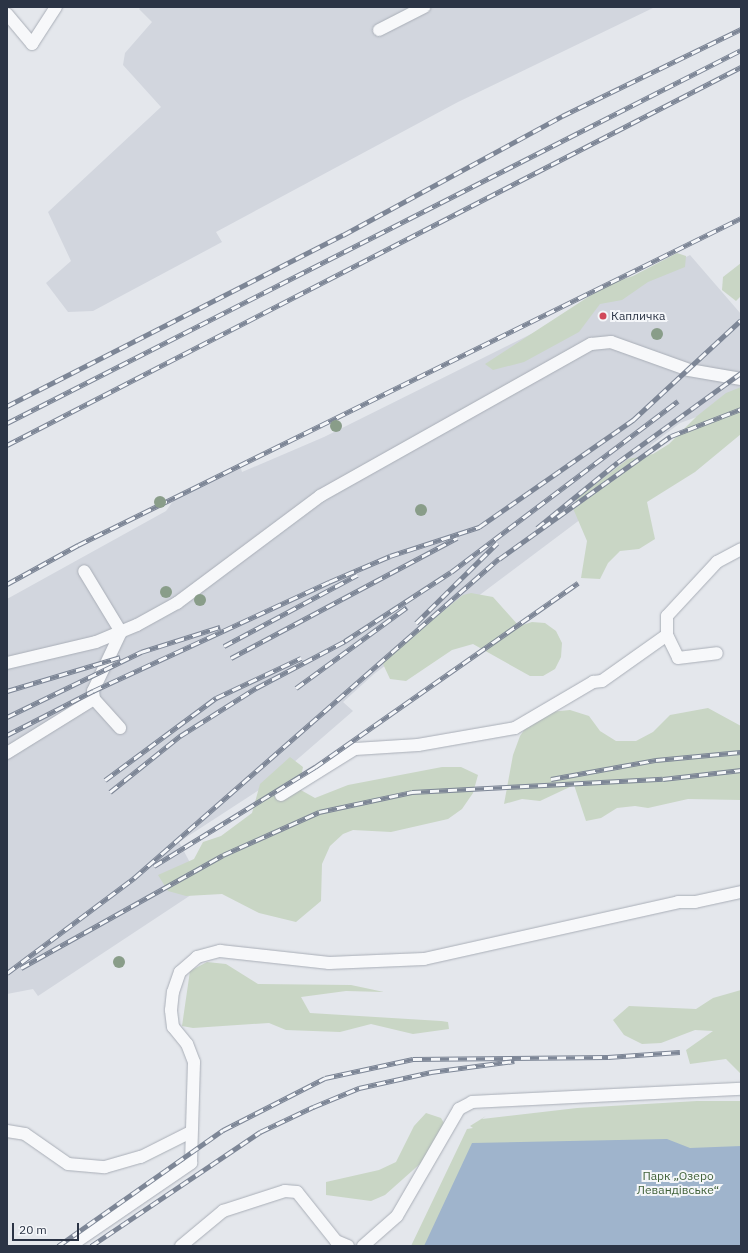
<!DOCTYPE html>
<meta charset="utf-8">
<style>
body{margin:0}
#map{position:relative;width:748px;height:1253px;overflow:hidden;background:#e4e7ec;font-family:"IBM Plex Sans",sans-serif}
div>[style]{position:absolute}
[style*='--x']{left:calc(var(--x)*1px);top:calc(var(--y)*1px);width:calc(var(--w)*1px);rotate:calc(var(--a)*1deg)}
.built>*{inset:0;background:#d2d6de}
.green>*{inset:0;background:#c9d6c5}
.water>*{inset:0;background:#9fb4cc}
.roads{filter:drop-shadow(0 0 1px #a9aeb7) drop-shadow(0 0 1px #a9aeb7)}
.lane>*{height:12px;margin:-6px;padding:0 6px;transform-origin:6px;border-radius:6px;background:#f7f8fa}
.rail>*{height:4.5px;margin-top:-2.25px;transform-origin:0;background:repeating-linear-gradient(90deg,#f4f6f9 0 9px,#7d8696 0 18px);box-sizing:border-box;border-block:1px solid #7d8696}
.trees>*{width:12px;height:12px;margin:-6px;border-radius:50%;background:#899d89}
.dots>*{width:11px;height:11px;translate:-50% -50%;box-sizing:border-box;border:2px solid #f4f6f9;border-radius:50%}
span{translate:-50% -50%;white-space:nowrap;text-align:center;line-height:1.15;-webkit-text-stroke:4px #f4f6f9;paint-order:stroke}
.poi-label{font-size:12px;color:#2b3445}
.left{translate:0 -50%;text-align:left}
.park-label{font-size:12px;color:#3f6138}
.frame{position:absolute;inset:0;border:8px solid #2b3445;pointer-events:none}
.scale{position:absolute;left:12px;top:1223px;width:67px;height:18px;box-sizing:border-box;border:2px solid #2b3445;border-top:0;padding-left:5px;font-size:12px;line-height:14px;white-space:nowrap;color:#2b3445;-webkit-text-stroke:3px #f4f6f9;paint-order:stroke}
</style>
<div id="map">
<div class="built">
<i style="clip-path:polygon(141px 7px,655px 7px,458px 102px,216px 232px,222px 242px,93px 311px,68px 312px,46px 283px,71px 261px,48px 212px,161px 107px,123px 65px,125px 53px,152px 22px,139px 9px)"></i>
<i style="clip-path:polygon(690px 255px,741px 314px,741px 401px,680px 423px,651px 445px,637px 477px,374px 674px,343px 702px,353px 711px,270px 783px,179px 842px,203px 887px,38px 996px,33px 989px,7px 994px,7px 599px,166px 511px,176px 497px,240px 465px,242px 472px,324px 437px)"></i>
</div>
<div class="green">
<i style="clip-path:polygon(677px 253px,686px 256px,685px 267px,648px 282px,622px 300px,600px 304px,579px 332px,524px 362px,493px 370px,485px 364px,608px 284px,633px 276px)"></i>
<i style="clip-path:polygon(741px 263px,741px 296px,736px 301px,722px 290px,723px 277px)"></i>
<i style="clip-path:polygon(741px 387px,741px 434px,695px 472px,647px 502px,655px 539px,639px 549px,620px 551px,608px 563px,600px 579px,581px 578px,587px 541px,572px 506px,580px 496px,628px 459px,653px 454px,669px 444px,697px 416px,726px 393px)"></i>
<i style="clip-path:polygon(471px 593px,493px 597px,519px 626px,532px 622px,545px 623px,556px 631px,562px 643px,561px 657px,555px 669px,543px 676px,530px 676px,473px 644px,452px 650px,406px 681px,390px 679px,383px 664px,386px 657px,463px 595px)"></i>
<i style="clip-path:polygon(708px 708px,741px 726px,741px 800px,688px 799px,648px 808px,635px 806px,617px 808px,601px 818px,586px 821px,574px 785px,540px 801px,522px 799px,504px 804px,513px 755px,520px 736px,532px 719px,550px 712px,570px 710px,589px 716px,600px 731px,616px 741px,636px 741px,653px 732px,670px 715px)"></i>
<i style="clip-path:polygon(290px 757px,303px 767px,299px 789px,315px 798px,348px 785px,442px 767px,461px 767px,478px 775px,473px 793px,462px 809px,448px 819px,391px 832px,353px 830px,343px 834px,330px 846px,322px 864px,321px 901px,296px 922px,259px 913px,222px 894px,186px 896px,168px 891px,158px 875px,194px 859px,203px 842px,221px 836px,252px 813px,260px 784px)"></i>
<i style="clip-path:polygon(207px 962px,226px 964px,258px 984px,351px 985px,384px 992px,346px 991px,301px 997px,310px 1013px,441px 1021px,448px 1022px,449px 1029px,413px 1034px,371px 1024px,340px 1032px,286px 1030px,269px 1023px,193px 1028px,182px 1026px,190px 971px)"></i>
<i style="clip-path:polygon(741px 990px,741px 1074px,726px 1059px,690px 1064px,686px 1050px,713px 1031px,695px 1030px,661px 1043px,642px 1044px,624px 1035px,613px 1020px,629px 1006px,696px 1009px,713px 998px)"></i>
<i style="clip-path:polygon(697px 1101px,741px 1101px,741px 1246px,411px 1246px,467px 1129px,473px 1128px,470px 1126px,486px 1116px,482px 1119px,577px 1108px)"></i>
<i style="clip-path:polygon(426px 1113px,441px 1118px,445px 1125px,421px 1163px,385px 1195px,371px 1201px,326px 1195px,326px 1182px,379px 1170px,396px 1162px,414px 1126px)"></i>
</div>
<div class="water">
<i style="clip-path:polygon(667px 1139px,690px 1148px,741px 1146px,741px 1246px,424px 1246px,472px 1143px)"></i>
</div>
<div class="roads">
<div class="lane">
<i style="--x:7;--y:14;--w:39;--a:50"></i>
<i style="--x:32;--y:44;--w:44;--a:-57"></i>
<i style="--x:379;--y:30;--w:51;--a:-27.1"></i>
<i style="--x:667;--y:635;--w:25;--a:64"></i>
<i style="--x:678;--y:658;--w:39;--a:-7"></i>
<i style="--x:7;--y:663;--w:91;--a:-13.3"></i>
<i style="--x:96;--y:642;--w:44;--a:-22.5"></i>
<i style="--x:137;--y:625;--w:46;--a:-28.8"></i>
<i style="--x:177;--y:603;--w:179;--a:-36.8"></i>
<i style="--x:320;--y:496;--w:311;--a:-29.3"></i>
<i style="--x:591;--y:344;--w:20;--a:-6"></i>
<i style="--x:611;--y:342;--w:83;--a:19.7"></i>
<i style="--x:689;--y:370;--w:53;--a:9.8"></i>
<i style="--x:94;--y:699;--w:39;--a:48"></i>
<i style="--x:7;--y:753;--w:102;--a:-31.8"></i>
<i style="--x:94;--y:699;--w:8;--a:-97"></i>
<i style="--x:93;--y:691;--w:65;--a:-64.6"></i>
<i style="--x:121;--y:632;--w:71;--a:-121.2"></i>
<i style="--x:281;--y:795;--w:87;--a:-31.9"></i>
<i style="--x:355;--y:749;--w:63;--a:-3.6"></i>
<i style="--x:418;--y:745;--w:98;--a:-9.9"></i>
<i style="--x:515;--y:728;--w:91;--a:-30.5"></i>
<i style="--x:593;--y:682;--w:9;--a:-6"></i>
<i style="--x:602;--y:681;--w:80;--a:-35.3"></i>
<i style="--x:667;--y:635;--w:19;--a:-90"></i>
<i style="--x:667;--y:616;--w:74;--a:-47.2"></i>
<i style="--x:717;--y:562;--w:27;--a:-28"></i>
<i style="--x:7;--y:1131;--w:18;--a:9"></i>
<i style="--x:25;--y:1134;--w:52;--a:34.9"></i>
<i style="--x:68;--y:1164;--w:37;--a:5"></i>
<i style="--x:105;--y:1167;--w:37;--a:-16"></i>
<i style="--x:141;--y:1157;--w:56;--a:-26.6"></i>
<i style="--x:70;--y:1246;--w:147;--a:-34.4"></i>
<i style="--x:191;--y:1163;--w:101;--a:-88.3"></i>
<i style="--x:194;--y:1062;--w:19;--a:-111"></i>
<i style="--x:187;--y:1044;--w:22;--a:-129"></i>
<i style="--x:173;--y:1027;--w:17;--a:-97"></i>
<i style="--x:171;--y:1010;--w:18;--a:-84"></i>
<i style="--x:173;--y:992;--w:21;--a:-71"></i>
<i style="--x:180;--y:972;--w:23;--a:-41"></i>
<i style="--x:197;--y:957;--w:24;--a:-15"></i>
<i style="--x:220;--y:951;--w:110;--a:6.3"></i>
<i style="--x:329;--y:963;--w:95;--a:-2.4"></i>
<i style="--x:424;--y:959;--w:260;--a:-12.6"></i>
<i style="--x:678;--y:902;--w:17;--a:0"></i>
<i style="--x:695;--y:902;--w:47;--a:-12.3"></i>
<i style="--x:181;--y:1246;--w:55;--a:-39.8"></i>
<i style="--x:223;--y:1211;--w:65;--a:-17.9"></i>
<i style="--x:285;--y:1191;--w:12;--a:5"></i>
<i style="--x:297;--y:1192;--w:63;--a:51.5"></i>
<i style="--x:336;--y:1241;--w:13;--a:23"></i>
<i style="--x:363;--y:1246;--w:45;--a:-41.4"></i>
<i style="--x:397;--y:1216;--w:124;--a:-59.9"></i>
<i style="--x:459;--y:1109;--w:15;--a:-28"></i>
<i style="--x:472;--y:1102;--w:269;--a:-2.8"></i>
</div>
</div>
<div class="rail">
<i style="--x:7;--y:406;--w:377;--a:-27"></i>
<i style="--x:343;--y:235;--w:249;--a:-28.5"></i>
<i style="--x:562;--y:116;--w:199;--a:-25.9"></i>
<i style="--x:7;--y:423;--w:823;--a:-26.94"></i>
<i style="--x:7;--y:445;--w:826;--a:-27.25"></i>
<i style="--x:537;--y:528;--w:104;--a:-39.2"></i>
<i style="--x:618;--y:462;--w:152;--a:-35.9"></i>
<i style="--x:7;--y:584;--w:81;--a:-28.8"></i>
<i style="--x:78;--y:545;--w:739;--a:-26.25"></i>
<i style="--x:416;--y:623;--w:114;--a:-44.6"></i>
<i style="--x:224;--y:646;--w:151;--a:-28.1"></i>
<i style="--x:231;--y:658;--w:256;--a:-28"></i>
<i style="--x:296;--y:688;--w:137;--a:-36.1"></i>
<i style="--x:7;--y:691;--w:118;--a:-16.7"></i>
<i style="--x:7;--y:717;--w:149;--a:-25.9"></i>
<i style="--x:141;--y:652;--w:83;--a:-17.6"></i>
<i style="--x:7;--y:735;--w:97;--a:-27.1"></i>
<i style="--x:93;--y:691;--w:260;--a:-24.8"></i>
<i style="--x:329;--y:582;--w:66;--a:-23.1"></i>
<i style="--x:390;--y:556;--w:94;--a:-18"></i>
<i style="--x:479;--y:527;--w:188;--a:-34.8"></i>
<i style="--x:633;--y:420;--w:147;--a:-42.8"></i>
<i style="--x:551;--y:779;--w:107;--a:-10.3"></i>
<i style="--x:656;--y:760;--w:85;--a:-5.4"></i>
<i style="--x:105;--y:780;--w:138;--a:-36.5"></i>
<i style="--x:216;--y:698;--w:94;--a:-25.2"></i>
<i style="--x:110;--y:792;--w:90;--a:-38.7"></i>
<i style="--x:180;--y:736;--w:90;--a:-32.3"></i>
<i style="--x:256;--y:688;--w:101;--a:-27.8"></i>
<i style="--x:345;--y:641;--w:126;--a:-33.1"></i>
<i style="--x:451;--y:572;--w:284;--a:-37"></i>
<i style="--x:154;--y:866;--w:189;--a:-31.6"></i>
<i style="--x:315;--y:767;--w:321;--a:-35"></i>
<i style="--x:21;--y:968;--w:231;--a:-29.2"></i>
<i style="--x:223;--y:855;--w:105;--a:-24.1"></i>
<i style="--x:319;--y:812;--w:95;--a:-12.1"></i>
<i style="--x:412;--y:792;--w:251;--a:-3"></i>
<i style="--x:663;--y:779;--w:79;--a:-6.6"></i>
<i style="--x:7;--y:973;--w:159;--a:-36.8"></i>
<i style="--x:134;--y:878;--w:485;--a:-41.2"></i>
<i style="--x:499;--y:559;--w:211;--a:-35.6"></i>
<i style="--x:671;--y:436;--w:75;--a:-21.1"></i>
<i style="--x:58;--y:1246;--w:202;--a:-35.1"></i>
<i style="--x:223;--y:1130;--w:114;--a:-27"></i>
<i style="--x:325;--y:1078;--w:90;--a:-12.2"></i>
<i style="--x:413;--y:1059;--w:195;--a:-0.6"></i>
<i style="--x:608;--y:1057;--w:72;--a:-4"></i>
<i style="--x:91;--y:1246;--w:204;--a:-34"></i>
<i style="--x:260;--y:1132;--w:59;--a:-25.3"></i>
<i style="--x:313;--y:1107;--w:50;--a:-22.4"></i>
<i style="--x:359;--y:1088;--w:74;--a:-12.5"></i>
<i style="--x:431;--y:1072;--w:84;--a:-7.5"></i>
</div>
<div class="trees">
<i style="left:657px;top:334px"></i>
<i style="left:336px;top:426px"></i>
<i style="left:160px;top:502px"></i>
<i style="left:421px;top:510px"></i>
<i style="left:166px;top:592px"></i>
<i style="left:200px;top:600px"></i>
<i style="left:119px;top:962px"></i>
</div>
<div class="dots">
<i style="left:603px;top:316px;background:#d1495b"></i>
</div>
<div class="poi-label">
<span class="left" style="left:611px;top:316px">Капличка</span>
</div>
<div class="park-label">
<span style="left:678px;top:1183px">Парк „Озеро<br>Левандівське“</span>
</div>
<div class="frame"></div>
<div class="scale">20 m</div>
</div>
